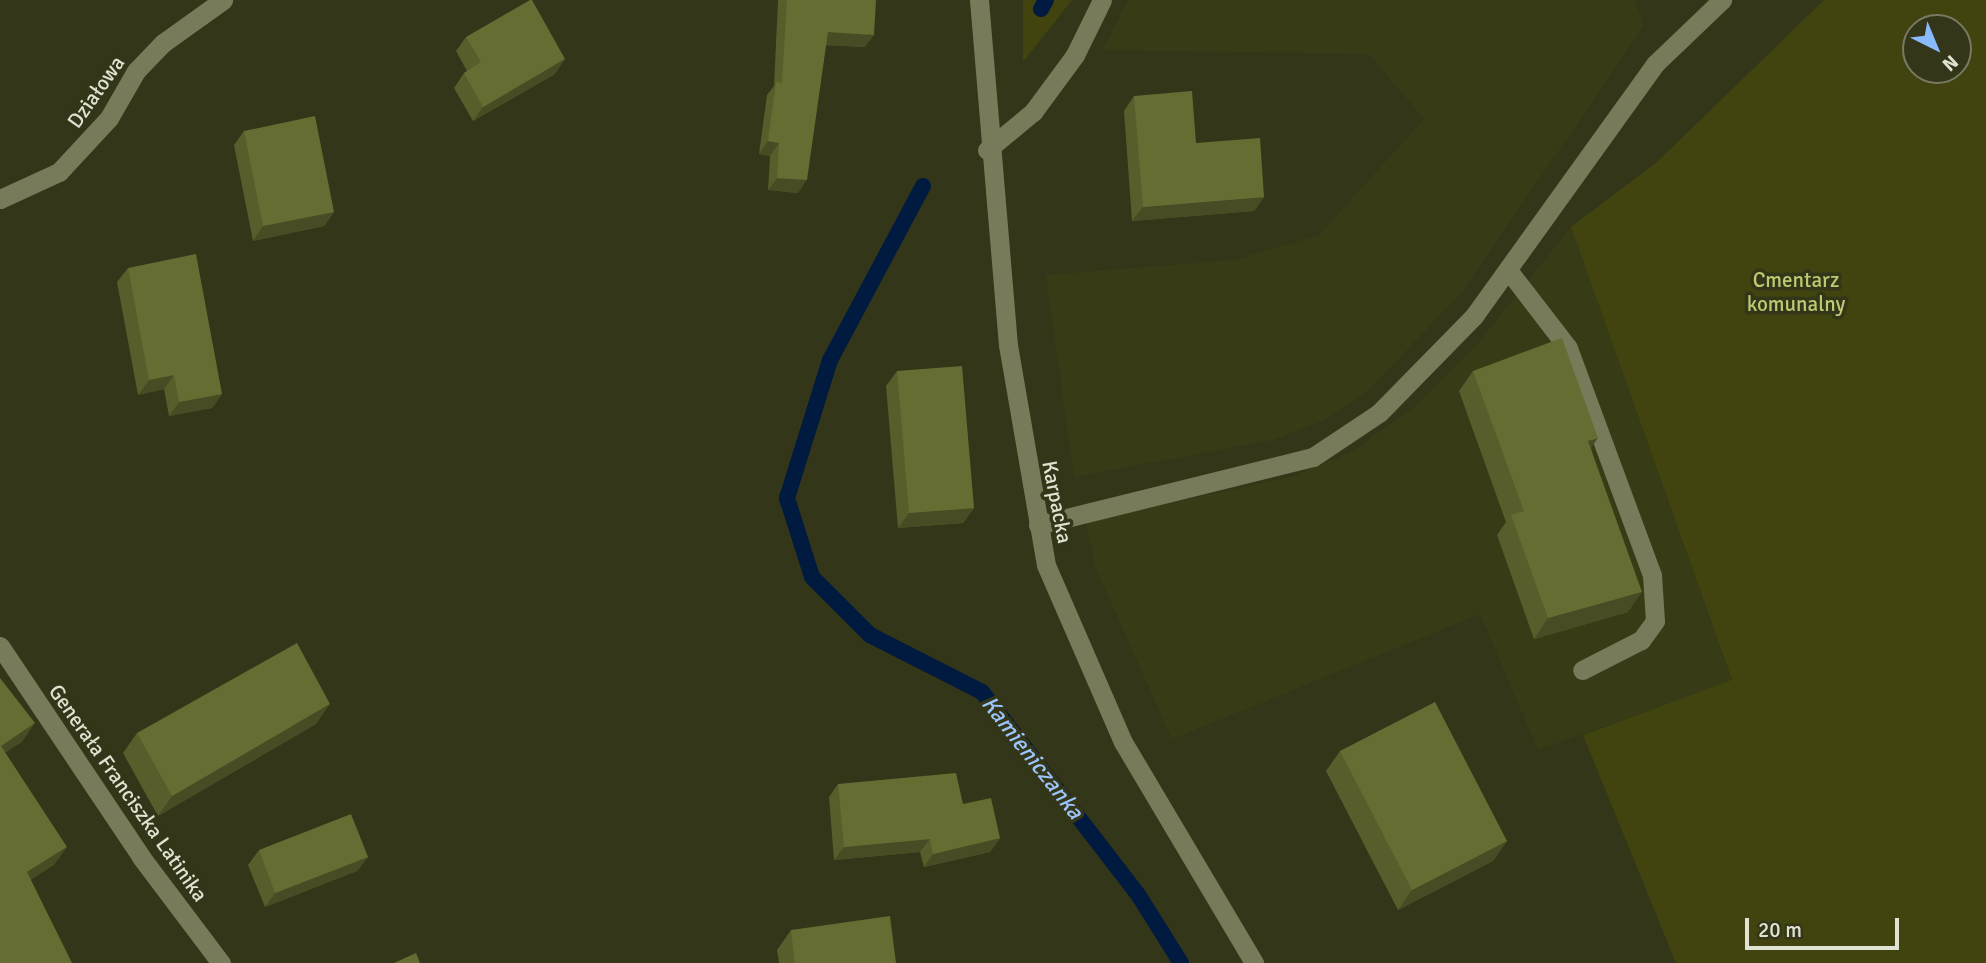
<!DOCTYPE html>
<meta charset="utf-8">
<style>
body{margin:0}
#map{position:relative;width:1986px;height:963px;overflow:hidden;background:#333618;font-family:Signika,sans-serif}
div>[style]{position:absolute}
[style*='--x']{left:calc(var(--x)*1px);top:calc(var(--y)*1px);width:calc(var(--w)*1px);rotate:calc(var(--a)*1deg)}
.built>*{inset:0;background:#383c16}
.green>*{inset:0;background:#41440e}
.stream>*{height:16px;margin:-8px;padding:0 8px;transform-origin:8px;border-radius:8px;background:#001a40}
.service>*{height:19px;margin:-9.5px;padding:0 9.5px;transform-origin:9.5px;border-radius:9.5px;background:#777b5a}
.minor>*{height:19px;margin:-9.5px;padding:0 9.5px;transform-origin:9.5px;border-radius:9.5px;background:#777b5a}
.tertiary>*{height:19px;margin:-9.5px;padding:0 9.5px;transform-origin:9.5px;border-radius:9.5px;background:#777b5a}
.wall>*{inset:0;background:#595d2c}
.shaded-wall>*{inset:0;background:#484c24}
.building>*{inset:0;background:#676c33}
span{translate:-50% -50%;white-space:nowrap;text-align:center;line-height:1.15;-webkit-text-stroke:7px #333618;paint-order:stroke}
.street-label{font-size:21px;color:#e0e3d1}
.park-label{font-size:21px;color:#c0c872}
.water-label{font-size:23px;color:#9cc5fb;font-style:italic}
.north{position:absolute;left:1902px;top:14px;width:70px;height:70px;box-sizing:border-box;background:#333618;border:2px solid #787b62;border-radius:50%;rotate:137deg;font-size:19px;font-weight:700;line-height:28px;text-align:center;color:#e0e3d1}
.north::after{content:'';display:block;margin:auto;width:24px;height:32px;background:#89bafc;clip-path:polygon(50% 0,100% 100%,50% 72%,0 100%)}
.scale{position:absolute;left:1745px;top:918px;width:154px;height:32px;box-sizing:border-box;border:4px solid #e0e3d1;border-top:0;padding-left:9px;font-size:21px;line-height:24px;white-space:nowrap;color:#e0e3d1;-webkit-text-stroke:5px #333618;paint-order:stroke}
</style>
<div id="map">
<div class="built">
<i style="clip-path:polygon(1128px 0,1635px 0,1644px 26px,1461px 293px,1369px 390px,1324px 420px,1273px 440px,1074px 477px,1046px 275px,1234px 260px,1319px 235px,1424px 119px,1369px 54px,1103px 50px)"></i>
<i style="clip-path:polygon(1571px 227px,1732px 681px,1538px 750px,1480px 614px,1172px 739px,1096px 568px,1085px 522px,1290px 477px,1350px 453px,1413px 408px,1481px 340px)"></i>
</div>
<div class="green">
<i style="clip-path:polygon(1023px 0,1072px 0,1023px 62px)"></i>
<i style="clip-path:polygon(evenodd,1824px 0,1986px 0,1986px 963px,1676px 963px,1583px 735px,1732px 680px,1571px 227px,1657px 162px,1824px 0,1958px 28px,1958px 70px,1916px 70px,1916px 28px,1958px 28px)"></i>
</div>
<div class="stream">
<i style="--x:1041;--y:9;--w:10;--a:-61"></i>
<i style="--x:923;--y:186;--w:197;--a:118.1"></i>
<i style="--x:830;--y:360;--w:145;--a:107.3"></i>
<i style="--x:787;--y:498;--w:83;--a:72.4"></i>
<i style="--x:812;--y:577;--w:82;--a:45"></i>
<i style="--x:870;--y:635;--w:126;--a:27"></i>
<i style="--x:982;--y:692;--w:257;--a:52.4"></i>
<i style="--x:1139;--y:896;--w:79;--a:57.9"></i>
</div>
<div class="service">
<i style="--x:1508;--y:270;--w:98;--a:52.4"></i>
<i style="--x:1568;--y:348;--w:242;--a:69.7"></i>
<i style="--x:1652;--y:575;--w:46;--a:86.3"></i>
<i style="--x:1655;--y:621;--w:24;--a:126"></i>
<i style="--x:1641;--y:640;--w:66;--a:153"></i>
</div>
<div class="minor">
<i style="--x:987;--y:150;--w:60;--a:-39.6"></i>
<i style="--x:1033;--y:112;--w:71;--a:-53.6"></i>
<i style="--x:1075;--y:55;--w:61;--a:-63.9"></i>
<i style="--x:0;--y:199;--w:65;--a:-24.6"></i>
<i style="--x:59;--y:172;--w:74;--a:-47.2"></i>
<i style="--x:109;--y:118;--w:54;--a:-60.1"></i>
<i style="--x:136;--y:71;--w:39;--a:-46"></i>
<i style="--x:163;--y:43;--w:74;--a:-35.6"></i>
<i style="--x:1038;--y:525;--w:283;--a:-13.9"></i>
<i style="--x:1313;--y:457;--w:79;--a:-33.7"></i>
<i style="--x:1379;--y:413;--w:136;--a:-45.6"></i>
<i style="--x:1474;--y:316;--w:310;--a:-54.3"></i>
<i style="--x:1655;--y:64;--w:93;--a:-43.7"></i>
<i style="--x:0;--y:646;--w:254;--a:56.2"></i>
<i style="--x:141;--y:857;--w:133;--a:53"></i>
</div>
<div class="tertiary">
<i style="--x:979;--y:0;--w:346;--a:85.2"></i>
<i style="--x:1008;--y:345;--w:223;--a:80.2"></i>
<i style="--x:1046;--y:565;--w:193;--a:66.5"></i>
<i style="--x:1123;--y:742;--w:257;--a:59.3"></i>
</div>
<div class="wall">
<i style="clip-path:polygon(778px 0,876px 0,865px 47px,826px 45px,798px 193px,768px 190px,770px 156px,759px 154px,767px 95px,774px 86px)"></i>
<i style="clip-path:polygon(466px 37px,555px 74px,473px 121px,454px 88px,464px 73px,467px 71px,456px 51px)"></i>
<i style="clip-path:polygon(1134px 96px,1196px 143px,1264px 197px,1254px 211px,1132px 221px,1124px 111px)"></i>
<i style="clip-path:polygon(244px 131px,334px 212px,324px 226px,253px 241px,234px 145px)"></i>
<i style="clip-path:polygon(128px 268px,222px 394px,212px 408px,169px 416px,164px 389px,138px 395px,117px 282px)"></i>
<i style="clip-path:polygon(897px 371px,974px 508px,963px 523px,898px 528px,886px 386px)"></i>
<i style="clip-path:polygon(1473px 371px,1591px 448px,1628px 612px,1534px 639px,1497px 535px,1506px 522px,1459px 391px)"></i>
<i style="clip-path:polygon(316px 724px,158px 816px,123px 753px,137px 733px)"></i>
<i style="clip-path:polygon(1340px 751px,1507px 841px,1493px 861px,1398px 910px,1326px 771px)"></i>
<i style="clip-path:polygon(838px 784px,963px 804px,1000px 838px,990px 852px,924px 867px,920px 852px,834px 860px,829px 797px)"></i>
<i style="clip-path:polygon(259px 850px,368px 857px,357px 871px,265px 907px,248px 865px)"></i>
<i style="clip-path:polygon(791px 930px,896px 963px,779px 963px,777px 950px)"></i>
</div>
<div class="shaded-wall">
<i style="clip-path:polygon(828px 32px,874px 35px,865px 47px,819px 45px)"></i>
<i style="clip-path:polygon(565px 59px,555px 74px,473px 121px,483px 107px)"></i>
<i style="clip-path:polygon(768px 141px,779px 143px,770px 156px,759px 154px)"></i>
<i style="clip-path:polygon(777px 178px,807px 180px,798px 193px,768px 190px)"></i>
<i style="clip-path:polygon(1264px 197px,1254px 211px,1132px 221px,1143px 207px)"></i>
<i style="clip-path:polygon(334px 212px,324px 226px,253px 241px,263px 226px)"></i>
<i style="clip-path:polygon(174px 375px,164px 389px,138px 395px,149px 380px)"></i>
<i style="clip-path:polygon(222px 394px,212px 408px,169px 416px,179px 402px)"></i>
<i style="clip-path:polygon(1598px 438px,1584px 458px,1588px 441px)"></i>
<i style="clip-path:polygon(974px 508px,963px 523px,898px 528px,909px 513px)"></i>
<i style="clip-path:polygon(1642px 592px,1628px 612px,1534px 639px,1548px 618px)"></i>
<i style="clip-path:polygon(330px 704px,316px 724px,158px 816px,172px 796px)"></i>
<i style="clip-path:polygon(35px 723px,22px 742px,0 756px,0 746px)"></i>
<i style="clip-path:polygon(1000px 838px,990px 852px,924px 867px,933px 854px)"></i>
<i style="clip-path:polygon(930px 839px,920px 852px,834px 860px,844px 847px)"></i>
<i style="clip-path:polygon(1507px 841px,1493px 861px,1398px 910px,1412px 890px)"></i>
<i style="clip-path:polygon(67px 847px,54px 865px,15px 890px,27px 872px)"></i>
<i style="clip-path:polygon(368px 857px,357px 871px,265px 907px,275px 893px)"></i>
</div>
<div class="building">
<i style="clip-path:polygon(530px 0,532px 0,565px 59px,483px 107px,464px 73px,481px 62px,466px 37px)"></i>
<i style="clip-path:polygon(787px 0,876px 0,874px 35px,828px 32px,807px 180px,777px 178px,779px 143px,768px 141px,776px 82px,782px 83px)"></i>
<i style="clip-path:polygon(1192px 91px,1196px 143px,1260px 138px,1264px 197px,1143px 207px,1134px 96px)"></i>
<i style="clip-path:polygon(315px 116px,334px 212px,263px 226px,244px 131px)"></i>
<i style="clip-path:polygon(196px 254px,222px 394px,179px 402px,174px 375px,149px 380px,128px 268px)"></i>
<i style="clip-path:polygon(1562px 338px,1598px 438px,1588px 441px,1642px 592px,1548px 618px,1511px 515px,1524px 511px,1473px 371px)"></i>
<i style="clip-path:polygon(962px 366px,974px 508px,909px 513px,897px 371px)"></i>
<i style="clip-path:polygon(297px 643px,330px 704px,172px 796px,137px 733px)"></i>
<i style="clip-path:polygon(0 678px,35px 723px,1px 746px,67px 847px,27px 872px,72px 963px,0 963px)"></i>
<i style="clip-path:polygon(1435px 702px,1507px 841px,1412px 890px,1340px 751px)"></i>
<i style="clip-path:polygon(956px 773px,963px 804px,991px 798px,1000px 838px,933px 854px,930px 839px,844px 847px,838px 784px)"></i>
<i style="clip-path:polygon(351px 814px,368px 857px,275px 893px,259px 850px)"></i>
<i style="clip-path:polygon(890px 916px,896px 963px,795px 963px,791px 930px)"></i>
<i style="clip-path:polygon(416px 953px,420px 963px,394px 963px)"></i>
</div>
<div class="street-label">
<span style="left:96px;top:92px;rotate:-55deg">Działowa</span>
<span style="left:1057px;top:502px;rotate:79deg">Karpacka</span>
<span style="left:128px;top:793px;rotate:55deg">Generała Franciszka Latinika</span>
</div>
<div class="park-label">
<span style="left:1796px;top:292px">Cmentarz<br>komunalny</span>
</div>
<div class="water-label">
<span style="left:1032px;top:758px;rotate:52deg">Kamieniczanka</span>
</div>
<div class="north">N</div>
<div class="scale">20 m</div>
</div>
